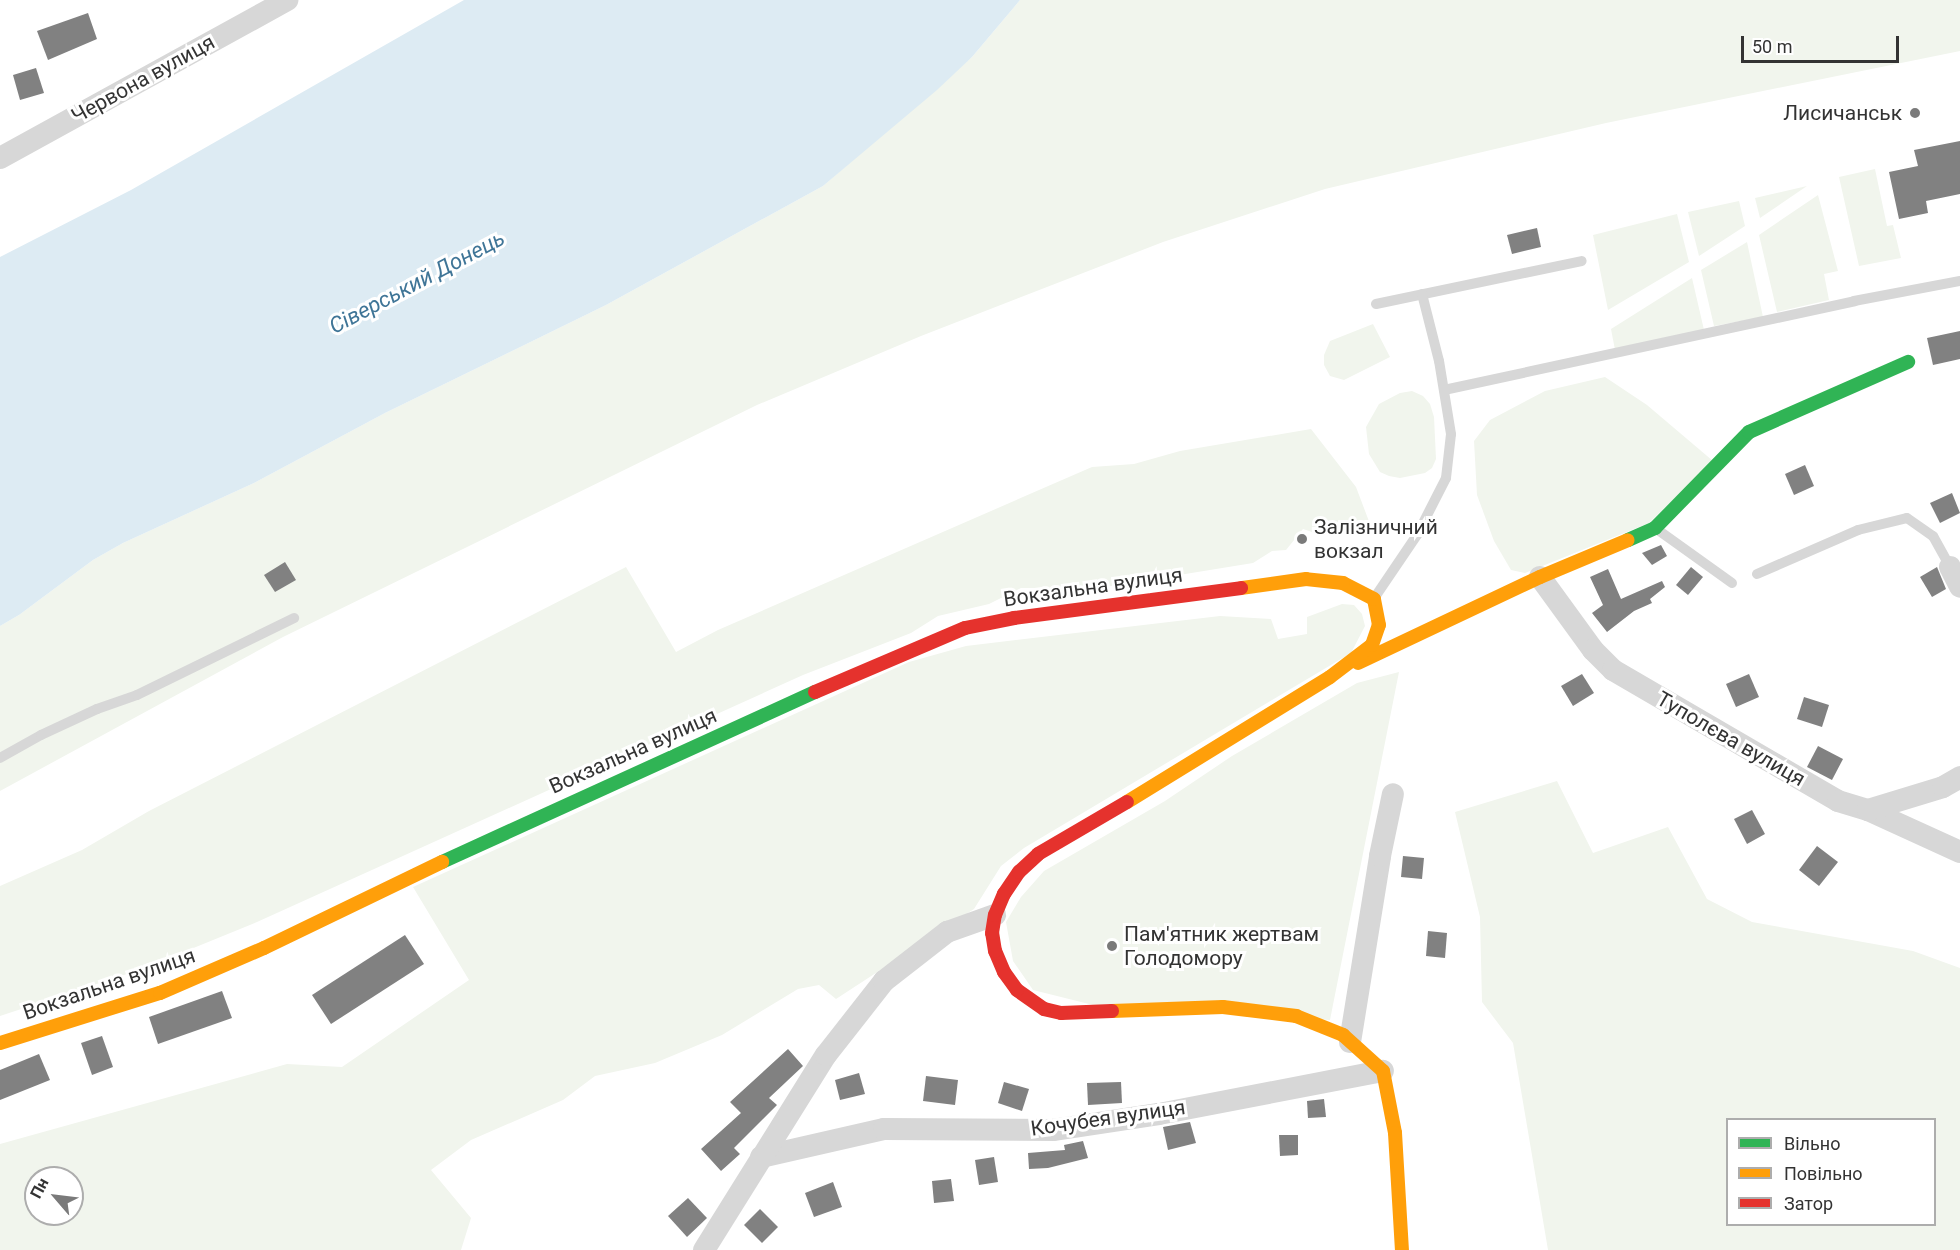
<!DOCTYPE html>
<meta charset="utf-8">
<style>
body{margin:0}
#map{position:relative;width:1960px;height:1250px;overflow:hidden;background:#fff;font-family:Roboto,sans-serif}
div>[style]{position:absolute}
[style*='--x']{left:calc(var(--x)*1px);top:calc(var(--y)*1px);width:calc(var(--w)*1px);rotate:calc(var(--a)*1deg)}
.green>*{inset:0;background:#f1f5ed}
.water>*{inset:0;background:#ddebf3}
.building>*{inset:0;background:#818181}
.lane>*{height:10px;margin:-5px;padding:0 5px;transform-origin:5px;border-radius:5px;background:#d7d7d7}
.street>*{height:22px;margin:-11px;padding:0 11px;transform-origin:11px;border-radius:11px;background:#d7d7d7}
.fast>*{height:14px;margin:-7px;padding:0 7px;transform-origin:7px;border-radius:7px;background:#30b455}
.slow>*{height:14px;margin:-7px;padding:0 7px;transform-origin:7px;border-radius:7px;background:#ff9f0a}
.jam>*{height:14px;margin:-7px;padding:0 7px;transform-origin:7px;border-radius:7px;background:#e5322d}
.dots>*{width:16px;height:16px;translate:-50% -50%;box-sizing:border-box;border:3px solid #fff;border-radius:50%}
span{translate:-50% -50%;white-space:nowrap;text-align:center;line-height:1.15;-webkit-text-stroke:6px #fff;paint-order:stroke}
.street-label{font-size:21px;color:#333}
.poi-label{font-size:21px;color:#333}
.right{translate:-100% -50%;text-align:right}
.left{translate:0 -50%;text-align:left}
.water-label{font-size:22px;color:#3f7597;font-style:italic}
.legend{position:absolute;left:1726px;top:1118px;width:210px;height:108px;box-sizing:border-box;background:#fff;border:2px solid #adadad;margin:0;padding:8px 10px;list-style:none;font-size:18px;color:#333}
.legend li{display:flex;align-items:center;gap:12px;height:30px}
.legend b{width:30px;border:2px solid #adadad}
.north{position:absolute;left:24px;top:1166px;width:60px;height:60px;box-sizing:border-box;background:#fff;border:2px solid #adadad;border-radius:50%;rotate:298deg;font-size:16px;font-weight:700;line-height:24px;text-align:center;color:#333}
.north::after{content:'';display:block;margin:auto;width:21px;height:27px;background:#7a7a7a;clip-path:polygon(50% 0,100% 100%,50% 72%,0 100%)}
.scale{position:absolute;left:1741px;top:36px;width:158px;height:27px;box-sizing:border-box;border:3px solid #333;border-top:0;padding-left:8px;font-size:18px;line-height:21px;white-space:nowrap;color:#333;-webkit-text-stroke:4px #fff;paint-order:stroke}
</style>
<div id="map">
<div class="green">
<i style="clip-path:polygon(1020px 0,1960px 0,1960px 51px,1606px 123px,1325px 189px,1163px 242px,921px 336px,757px 405px,283px 637px,0 791px,0 626px,19px 615px,93px 560px,123px 543px,254px 483px,385px 413px,606px 305px,823px 186px,972px 57px)"></i>
<i style="clip-path:polygon(1875px 169px,1887px 226px,1893px 225px,1901px 258px,1859px 266px,1839px 177px)"></i>
<i style="clip-path:polygon(1807px 186px,1760px 218px,1755px 198px)"></i>
<i style="clip-path:polygon(1818px 195px,1838px 271px,1824px 274px,1829px 300px,1777px 312px,1759px 235px)"></i>
<i style="clip-path:polygon(1739px 201px,1745px 226px,1699px 256px,1688px 212px)"></i>
<i style="clip-path:polygon(1677px 214px,1689px 262px,1608px 310px,1593px 235px)"></i>
<i style="clip-path:polygon(1747px 242px,1763px 317px,1714px 326px,1701px 270px)"></i>
<i style="clip-path:polygon(1692px 278px,1704px 330px,1615px 350px,1611px 329px)"></i>
<i style="clip-path:polygon(1373px 324px,1390px 357px,1344px 380px,1330px 376px,1324px 365px,1324px 355px,1330px 341px)"></i>
<i style="clip-path:polygon(1605px 377px,1647px 405px,1713px 461px,1649px 523px,1525px 573px,1511px 570px,1494px 541px,1477px 495px,1474px 441px,1490px 420px,1545px 391px)"></i>
<i style="clip-path:polygon(1412px 391px,1423px 396px,1430px 404px,1434px 417px,1436px 459px,1432px 468px,1425px 473px,1400px 478px,1389px 476px,1380px 472px,1369px 454px,1366px 427px,1379px 404px,1400px 393px)"></i>
<i style="clip-path:polygon(1311px 429px,1356px 487px,1370px 524px,1315px 533px,1303px 529px,1286px 550px,1272px 551px,1253px 563px,1056px 595px,1038px 588px,1021px 588px,989px 604px,938px 616px,911px 633px,803px 675px,257px 922px,142px 969px,0 1016px,0 886px,82px 850px,149px 811px,626px 567px,676px 652px,718px 630px,1092px 467px,1134px 464px,1180px 451px)"></i>
<i style="clip-path:polygon(evenodd,1342px 604px,1354px 605px,1362px 614px,1365px 626px,1351px 653px,1024px 848px,1001px 866px,974px 909px,836px 999px,819px 985px,798px 989px,722px 1035px,655px 1063px,595px 1076px,563px 1100px,471px 1140px,431px 1170px,471px 1218px,461px 1250px,0 1250px,0 1144px,287px 1064px,342px 1067px,469px 980px,413px 887px,909px 662px,966px 646px,1220px 616px,1271px 619px,1278px 639px,1307px 634px,1307px 617px,1342px 604px,36px 1178px,72px 1178px,72px 1214px,36px 1214px,36px 1178px)"></i>
<i style="clip-path:polygon(1399px 672px,1330px 1020px,1093px 1005px,1033px 990px,1013px 961px,1006px 922px,1021px 897px,1044px 871px,1165px 801px,1232px 756px,1357px 683px)"></i>
<i style="clip-path:polygon(evenodd,1557px 781px,1593px 853px,1668px 827px,1707px 899px,1752px 922px,1913px 951px,1960px 968px,1960px 1250px,1548px 1250px,1513px 1043px,1482px 1002px,1480px 917px,1455px 812px,1557px 781px,1728px 1120px,1934px 1120px,1934px 1224px,1728px 1224px,1728px 1120px)"></i>
</div>
<div class="water">
<i style="clip-path:polygon(464px 0,1020px 0,972px 57px,937px 90px,823px 186px,606px 305px,385px 413px,254px 483px,123px 543px,93px 560px,19px 615px,0 626px,0 257px,131px 190px)"></i>
</div>
<div class="building">
<i style="clip-path:polygon(88px 13px,97px 39px,48px 60px,37px 31px)"></i>
<i style="clip-path:polygon(36px 68px,44px 93px,20px 100px,13px 75px)"></i>
<i style="clip-path:polygon(1960px 141px,1960px 194px,1926px 201px,1928px 213px,1899px 219px,1889px 172px,1918px 166px,1914px 150px)"></i>
<i style="clip-path:polygon(1537px 228px,1541px 247px,1512px 254px,1507px 235px)"></i>
<i style="clip-path:polygon(1960px 331px,1960px 359px,1933px 365px,1927px 338px)"></i>
<i style="clip-path:polygon(1805px 465px,1814px 486px,1794px 495px,1785px 474px)"></i>
<i style="clip-path:polygon(1952px 493px,1960px 513px,1940px 523px,1930px 503px)"></i>
<i style="clip-path:polygon(1661px 545px,1667px 556px,1652px 565px,1642px 553px)"></i>
<i style="clip-path:polygon(285px 562px,296px 580px,275px 592px,264px 575px)"></i>
<i style="clip-path:polygon(1691px 567px,1703px 577px,1688px 595px,1676px 585px)"></i>
<i style="clip-path:polygon(1937px 567px,1946px 589px,1932px 597px,1920px 577px)"></i>
<i style="clip-path:polygon(1608px 569px,1621px 599px,1662px 581px,1665px 587px,1650px 599px,1652px 603px,1634px 611px,1607px 632px,1592px 613px,1603px 605px,1590px 577px)"></i>
<i style="clip-path:polygon(1582px 674px,1594px 693px,1573px 706px,1561px 686px)"></i>
<i style="clip-path:polygon(1749px 674px,1759px 697px,1736px 707px,1726px 684px)"></i>
<i style="clip-path:polygon(1804px 697px,1829px 705px,1822px 727px,1797px 719px)"></i>
<i style="clip-path:polygon(1818px 746px,1843px 759px,1832px 780px,1807px 767px)"></i>
<i style="clip-path:polygon(1752px 810px,1765px 834px,1747px 844px,1734px 819px)"></i>
<i style="clip-path:polygon(1817px 846px,1838px 862px,1819px 886px,1799px 870px)"></i>
<i style="clip-path:polygon(1403px 856px,1424px 858px,1422px 879px,1401px 877px)"></i>
<i style="clip-path:polygon(1428px 931px,1447px 933px,1445px 958px,1426px 956px)"></i>
<i style="clip-path:polygon(405px 935px,424px 964px,331px 1024px,312px 995px)"></i>
<i style="clip-path:polygon(222px 991px,232px 1018px,158px 1044px,149px 1017px)"></i>
<i style="clip-path:polygon(102px 1036px,113px 1067px,92px 1075px,81px 1043px)"></i>
<i style="clip-path:polygon(788px 1049px,803px 1066px,769px 1098px,777px 1105px,734px 1148px,740px 1154px,721px 1171px,701px 1149px,741px 1113px,730px 1102px)"></i>
<i style="clip-path:polygon(39px 1054px,50px 1080px,0 1100px,0 1070px)"></i>
<i style="clip-path:polygon(859px 1073px,865px 1094px,840px 1100px,835px 1080px)"></i>
<i style="clip-path:polygon(926px 1076px,958px 1080px,955px 1105px,923px 1101px)"></i>
<i style="clip-path:polygon(1004px 1082px,1029px 1089px,1022px 1111px,998px 1103px)"></i>
<i style="clip-path:polygon(1121px 1082px,1122px 1103px,1088px 1105px,1087px 1083px)"></i>
<i style="clip-path:polygon(1324px 1099px,1326px 1117px,1308px 1118px,1307px 1101px)"></i>
<i style="clip-path:polygon(1190px 1122px,1196px 1143px,1168px 1150px,1163px 1127px)"></i>
<i style="clip-path:polygon(1279px 1135px,1298px 1135px,1298px 1155px,1280px 1156px)"></i>
<i style="clip-path:polygon(1083px 1141px,1088px 1158px,1048px 1168px,1029px 1169px,1028px 1153px,1065px 1150px,1064px 1145px)"></i>
<i style="clip-path:polygon(994px 1157px,998px 1182px,979px 1185px,975px 1160px)"></i>
<i style="clip-path:polygon(951px 1179px,954px 1201px,934px 1203px,932px 1181px)"></i>
<i style="clip-path:polygon(833px 1182px,842px 1207px,814px 1217px,805px 1193px)"></i>
<i style="clip-path:polygon(688px 1198px,707px 1218px,687px 1237px,668px 1216px)"></i>
<i style="clip-path:polygon(760px 1209px,778px 1227px,762px 1243px,744px 1225px)"></i>
</div>
<div class="lane">
<i style="--x:1376;--y:304;--w:210;--a:-11.8"></i>
<i style="--x:1444;--y:390;--w:420;--a:-12.2"></i>
<i style="--x:1854;--y:301;--w:108;--a:-10.7"></i>
<i style="--x:1658;--y:530;--w:91;--a:35.6"></i>
<i style="--x:1757;--y:574;--w:110;--a:-23.5"></i>
<i style="--x:1858;--y:530;--w:50;--a:-13.8"></i>
<i style="--x:1907;--y:518;--w:32;--a:35"></i>
<i style="--x:1933;--y:536;--w:35;--a:61"></i>
<i style="--x:1375;--y:597;--w:75;--a:-55.9"></i>
<i style="--x:1417;--y:535;--w:64;--a:-63"></i>
<i style="--x:1446;--y:478;--w:44;--a:-83.5"></i>
<i style="--x:1451;--y:434;--w:74;--a:-99.3"></i>
<i style="--x:1439;--y:361;--w:69;--a:-104.2"></i>
<i style="--x:0;--y:758;--w:47;--a:-29.3"></i>
<i style="--x:41;--y:735;--w:62;--a:-24.9"></i>
<i style="--x:97;--y:709;--w:42;--a:-19.3"></i>
<i style="--x:137;--y:695;--w:175;--a:-26.1"></i>
</div>
<div class="street">
<i style="--x:0;--y:158;--w:328;--a:-28.8"></i>
<i style="--x:1950;--y:567;--w:22;--a:63"></i>
<i style="--x:1540;--y:577;--w:90;--a:54"></i>
<i style="--x:1593;--y:650;--w:28;--a:45"></i>
<i style="--x:1613;--y:670;--w:260;--a:30.2"></i>
<i style="--x:1838;--y:801;--w:31;--a:17"></i>
<i style="--x:1868;--y:810;--w:101;--a:24.5"></i>
<i style="--x:1868;--y:810;--w:78;--a:-17"></i>
<i style="--x:1943;--y:787;--w:20;--a:-30"></i>
<i style="--x:1350;--y:1042;--w:188;--a:-80.8"></i>
<i style="--x:1380;--y:856;--w:63;--a:-78.2"></i>
<i style="--x:761;--y:1157;--w:126;--a:-12.8"></i>
<i style="--x:884;--y:1129;--w:169;--a:0.3"></i>
<i style="--x:1053;--y:1130;--w:107;--a:-8.6"></i>
<i style="--x:1159;--y:1114;--w:228;--a:-10.9"></i>
<i style="--x:704;--y:1250;--w:230;--a:-58"></i>
<i style="--x:826;--y:1055;--w:94;--a:-51.9"></i>
<i style="--x:884;--y:981;--w:80;--a:-37.9"></i>
<i style="--x:947;--y:932;--w:51;--a:-19.5"></i>
</div>
<div class="fast">
<i style="--x:1628;--y:540;--w:30;--a:-24"></i>
<i style="--x:1655;--y:528;--w:134;--a:-45.6"></i>
<i style="--x:1749;--y:432;--w:174;--a:-23.8"></i>
<i style="--x:442;--y:862;--w:410;--a:-24.5"></i>
</div>
<div class="slow">
<i style="--x:1358;--y:663;--w:201;--a:-25.3"></i>
<i style="--x:1540;--y:577;--w:95;--a:-22.8"></i>
<i style="--x:1127;--y:802;--w:238;--a:-31.6"></i>
<i style="--x:1330;--y:677;--w:53;--a:-37.3"></i>
<i style="--x:1372;--y:645;--w:21;--a:-71"></i>
<i style="--x:1379;--y:625;--w:26;--a:-101"></i>
<i style="--x:1374;--y:599;--w:35;--a:-153"></i>
<i style="--x:1343;--y:583;--w:37;--a:-174"></i>
<i style="--x:1306;--y:579;--w:66;--a:172.1"></i>
<i style="--x:1112;--y:1011;--w:111;--a:-2.1"></i>
<i style="--x:1223;--y:1007;--w:74;--a:7"></i>
<i style="--x:1296;--y:1016;--w:51;--a:22"></i>
<i style="--x:1343;--y:1035;--w:54;--a:42"></i>
<i style="--x:1383;--y:1071;--w:63;--a:79"></i>
<i style="--x:1395;--y:1133;--w:117;--a:86.6"></i>
<i style="--x:0;--y:1043;--w:168;--a:-17.4"></i>
<i style="--x:160;--y:993;--w:113;--a:-23.4"></i>
<i style="--x:264;--y:948;--w:198;--a:-25.8"></i>
</div>
<div class="jam">
<i style="--x:815;--y:692;--w:163;--a:-23.1"></i>
<i style="--x:965;--y:628;--w:50;--a:-11.5"></i>
<i style="--x:1014;--y:618;--w:229;--a:-7.5"></i>
<i style="--x:1112;--y:1011;--w:51;--a:177.8"></i>
<i style="--x:1061;--y:1013;--w:17;--a:-167"></i>
<i style="--x:1044;--y:1009;--w:33;--a:-145"></i>
<i style="--x:1017;--y:990;--w:22;--a:-126"></i>
<i style="--x:1004;--y:972;--w:23;--a:-113"></i>
<i style="--x:995;--y:951;--w:18;--a:-99"></i>
<i style="--x:992;--y:933;--w:18;--a:-81"></i>
<i style="--x:995;--y:915;--w:23;--a:-67"></i>
<i style="--x:1004;--y:894;--w:27;--a:-56"></i>
<i style="--x:1019;--y:872;--w:26;--a:-43"></i>
<i style="--x:1038;--y:854;--w:103;--a:-30.3"></i>
</div>
<div class="dots">
<i style="left:1915px;top:113px;background:#7a7a7a"></i>
<i style="left:1302px;top:539px;background:#7a7a7a"></i>
<i style="left:1112px;top:946px;background:#7a7a7a"></i>
</div>
<div class="street-label">
<span style="left:143px;top:79px;rotate:-29deg">Червона вулиця</span>
<span style="left:1093px;top:587px;rotate:-8deg">Вокзальна вулиця</span>
<span style="left:1731px;top:739px;rotate:30deg">Туполєва вулиця</span>
<span style="left:633px;top:751px;rotate:-24deg">Вокзальна вулиця</span>
<span style="left:109px;top:984px;rotate:-19deg">Вокзальна вулиця</span>
<span style="left:1108px;top:1118px;rotate:-8deg">Кочубея вулиця</span>
</div>
<div class="poi-label">
<span class="right" style="left:1902px;top:113px">Лисичанськ</span>
<span class="left" style="left:1314px;top:539px">Залізничний<br>вокзал</span>
<span class="left" style="left:1124px;top:946px">Пам'ятник жертвам<br>Голодомору</span>
</div>
<div class="water-label">
<span style="left:417px;top:282px;rotate:-28deg">Сіверський Донець</span>
</div>
<ul class="legend">
<li><b style="height:8px;background:#30b455"></b>Вільно</li>
<li><b style="height:8px;background:#ff9f0a"></b>Повільно</li>
<li><b style="height:8px;background:#e5322d"></b>Затор</li>
</ul>
<div class="north">Пн</div>
<div class="scale">50 m</div>
</div>
